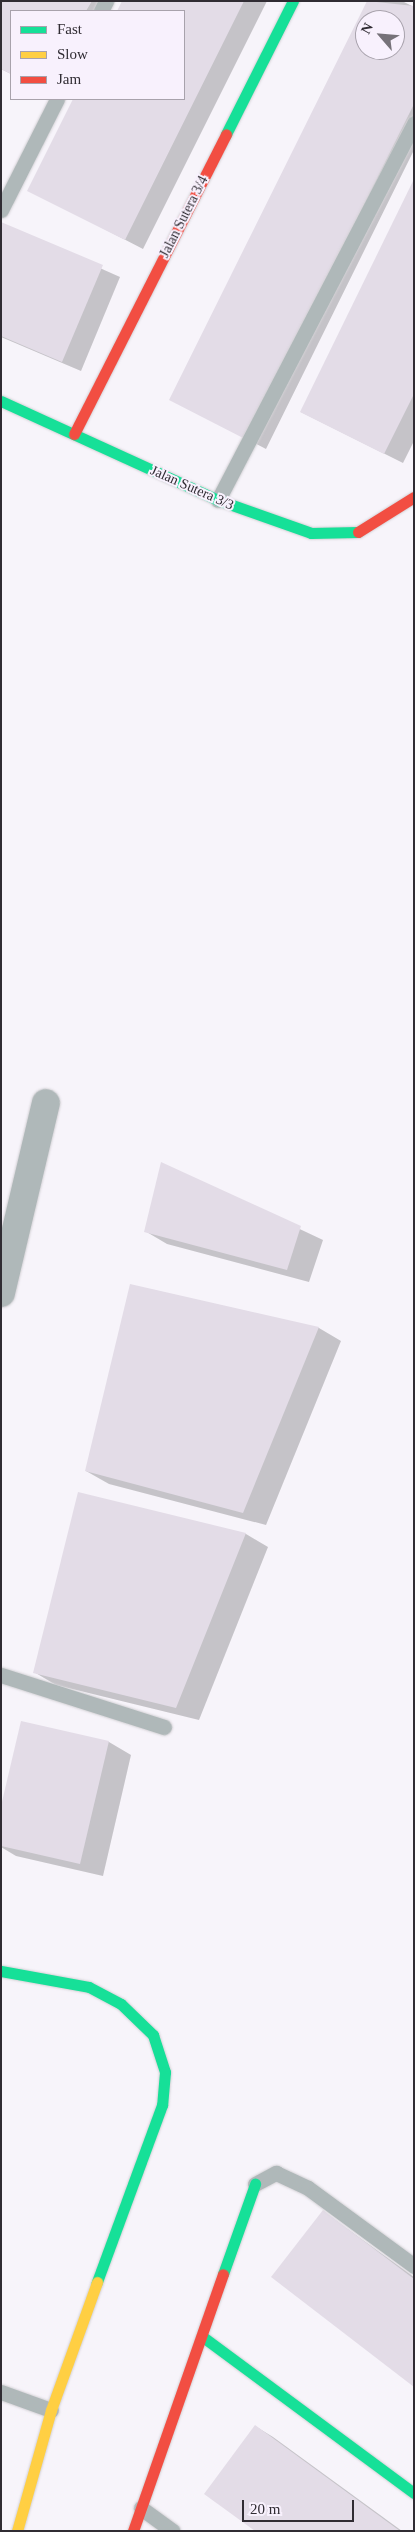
<!DOCTYPE html>
<style>
body{margin:0}
#map{position:relative;width:415px;height:2532px;overflow:hidden;background:#f7f4fa;font-family:Georgia,serif}
div>[style]{position:absolute}
[style*='--x']{left:calc(var(--x)*1px);top:calc(var(--y)*1px);width:calc(var(--w)*1px);rotate:calc(var(--a)*1deg)}
.shadow>*{inset:0;background:#0003}
.building>*{inset:0;background:#e3dce7}
.roads{filter:drop-shadow(0 0 1px #d3d1d5) drop-shadow(0 0 1px #d3d1d5)}
.lane>*{height:15px;margin:-7.5px;padding:0 7.5px;transform-origin:7.5px;border-radius:7.5px;background:#afb8b9}
.street>*{height:28px;margin:-14px;padding:0 14px;transform-origin:14px;border-radius:14px;background:#afb8b9}
.fast>*{height:11px;margin:-5.5px;padding:0 5.5px;transform-origin:5.5px;border-radius:5.5px;background:#16e098}
.slow>*{height:11px;margin:-5.5px;padding:0 5.5px;transform-origin:5.5px;border-radius:5.5px;background:#ffcf43}
.jam>*{height:11px;margin:-5.5px;padding:0 5.5px;transform-origin:5.5px;border-radius:5.5px;background:#f24e42}
span{translate:-50% -50%;white-space:nowrap;text-align:center;line-height:1.15;-webkit-text-stroke:4px #f8f1fd;paint-order:stroke}
.street-label{font-size:14px;color:#302c33}
.frame{position:absolute;inset:0;border:2px solid #302c33;pointer-events:none}
.legend{position:absolute;left:10px;top:10px;width:175px;height:90px;box-sizing:border-box;background:#f8f1fd;border:1px solid #a8a2ac;margin:0;padding:6px 9px;list-style:none;font-size:15px;color:#302c33}
.legend li{display:flex;align-items:center;gap:10px;height:25px}
.legend b{width:25px;border:1px solid #a8a2ac}
.north{position:absolute;left:355px;top:10px;width:50px;height:50px;box-sizing:border-box;background:#f8f1fd;border:1px solid #a8a2ac;border-radius:50%;rotate:297deg;font-size:14px;font-weight:700;line-height:20px;text-align:center;color:#302c33}
.north::after{content:'';display:block;margin:auto;width:18px;height:22px;background:#767279;clip-path:polygon(50% 0,100% 100%,50% 72%,0 100%)}
.scale{position:absolute;left:242px;top:2500px;width:112px;height:22px;box-sizing:border-box;border:2px solid #302c33;border-top:0;padding-left:6px;font-size:15px;line-height:18px;white-space:nowrap;color:#302c33;-webkit-text-stroke:4px #f8f1fd;paint-order:stroke}
</style>
<div id="map">
<div class="shadow">
<i style="clip-path:polygon(1px 1px,115px 1px,110px 11px,11px 11px,11px 74px,1px 69px)"></i>
<i style="clip-path:polygon(123px 1px,267px 1px,143px 249px,29px 190px,75px 99px,184px 99px,184px 11px,118px 11px)"></i>
<i style="clip-path:polygon(evenodd,368px 1px,402px 1px,414px 7px,414px 150px,266px 449px,171px 400px,368px 1px,365px 20px,395px 20px,395px 50px,365px 50px,365px 20px)"></i>
<i style="clip-path:polygon(414px 182px,414px 441px,403px 463px,301px 412px)"></i>
<i style="clip-path:polygon(1px 224px,120px 277px,81px 371px,1px 337px)"></i>
<i style="clip-path:polygon(162px 1164px,323px 1240px,309px 1282px,167px 1244px,145px 1231px)"></i>
<i style="clip-path:polygon(131px 1285px,319px 1328px,341px 1341px,266px 1525px,109px 1484px,86px 1471px)"></i>
<i style="clip-path:polygon(79px 1494px,246px 1534px,268px 1547px,199px 1720px,56px 1685px,34px 1672px)"></i>
<i style="clip-path:polygon(22px 1722px,109px 1742px,131px 1755px,103px 1876px,16px 1856px,1px 1847px,1px 1811px)"></i>
<i style="clip-path:polygon(324px 2212px,414px 2277px,414px 2386px)"></i>
<i style="clip-path:polygon(255px 2426px,273px 2437px,402px 2531px,257px 2531px)"></i>
</div>
<div class="building">
<i style="clip-path:polygon(1px 1px,92px 1px,86px 11px,11px 11px,11px 74px,1px 69px)"></i>
<i style="clip-path:polygon(122px 1px,244px 1px,125px 240px,27px 191px,73px 99px,184px 99px,184px 11px,117px 11px)"></i>
<i style="clip-path:polygon(evenodd,367px 1px,414px 6px,414px 104px,247px 440px,169px 400px,367px 1px,365px 20px,395px 20px,395px 50px,365px 50px,365px 20px)"></i>
<i style="clip-path:polygon(414px 179px,414px 394px,384px 454px,300px 412px)"></i>
<i style="clip-path:polygon(1px 222px,103px 265px,62px 362px,1px 336px)"></i>
<i style="clip-path:polygon(161px 1162px,301px 1226px,287px 1270px,144px 1232px)"></i>
<i style="clip-path:polygon(130px 1284px,319px 1327px,243px 1513px,85px 1471px)"></i>
<i style="clip-path:polygon(78px 1492px,246px 1533px,176px 1708px,33px 1673px)"></i>
<i style="clip-path:polygon(21px 1721px,109px 1741px,80px 1864px,1px 1846px,1px 1806px)"></i>
<i style="clip-path:polygon(323px 2210px,414px 2279px,414px 2387px,271px 2277px)"></i>
<i style="clip-path:polygon(255px 2425px,400px 2531px,255px 2531px,204px 2494px)"></i>
</div>
<div class="roads">
<div class="lane">
<i style="--x:101;--y:11;--w:11;--a:-63"></i>
<i style="--x:1;--y:210;--w:124;--a:-63.2"></i>
<i style="--x:218;--y:500;--w:425;--a:-62.5"></i>
<i style="--x:1;--y:1675;--w:171;--a:17.7"></i>
<i style="--x:255;--y:2184;--w:24;--a:-28"></i>
<i style="--x:276;--y:2173;--w:35;--a:25"></i>
<i style="--x:308;--y:2188;--w:132;--a:36.3"></i>
<i style="--x:1;--y:2392;--w:53;--a:19.8"></i>
<i style="--x:141;--y:2508;--w:39;--a:36"></i>
</div>
<div class="street">
<i style="--x:1;--y:1293;--w:195;--a:-76.7"></i>
</div>
<div class="fast">
<i style="--x:226;--y:134;--w:149;--a:-63.3"></i>
<i style="--x:1;--y:401;--w:239;--a:24.5"></i>
<i style="--x:218;--y:500;--w:99;--a:19.5"></i>
<i style="--x:311;--y:533;--w:47;--a:-1.2"></i>
<i style="--x:1;--y:1971;--w:89;--a:10.3"></i>
<i style="--x:89;--y:1987;--w:36;--a:28"></i>
<i style="--x:121;--y:2004;--w:45;--a:44.1"></i>
<i style="--x:153;--y:2035;--w:39;--a:72"></i>
<i style="--x:165;--y:2072;--w:33;--a:95"></i>
<i style="--x:162;--y:2105;--w:189;--a:110.2"></i>
<i style="--x:223;--y:2274;--w:96;--a:-70.4"></i>
<i style="--x:203;--y:2337;--w:262;--a:36.5"></i>
</div>
<div class="slow">
<i style="--x:17;--y:2531;--w:126;--a:-74.3"></i>
<i style="--x:51;--y:2410;--w:136;--a:-70.2"></i>
</div>
<div class="jam">
<i style="--x:74;--y:434;--w:336;--a:-63.1"></i>
<i style="--x:358;--y:532;--w:66;--a:-32"></i>
<i style="--x:133;--y:2531;--w:272;--a:-70.7"></i>
</div>
</div>
<div class="street-label">
<span style="left:184px;top:217px;rotate:-63deg">Jalan Sutera 3/4</span>
<span style="left:192px;top:488px;rotate:24deg">Jalan Sutera 3/3</span>
</div>
<div class="frame"></div>
<ul class="legend">
<li><b style="height:6px;background:#16e098"></b>Fast</li>
<li><b style="height:6px;background:#ffcf43"></b>Slow</li>
<li><b style="height:6px;background:#f24e42"></b>Jam</li>
</ul>
<div class="north">N</div>
<div class="scale">20 m</div>
</div>
